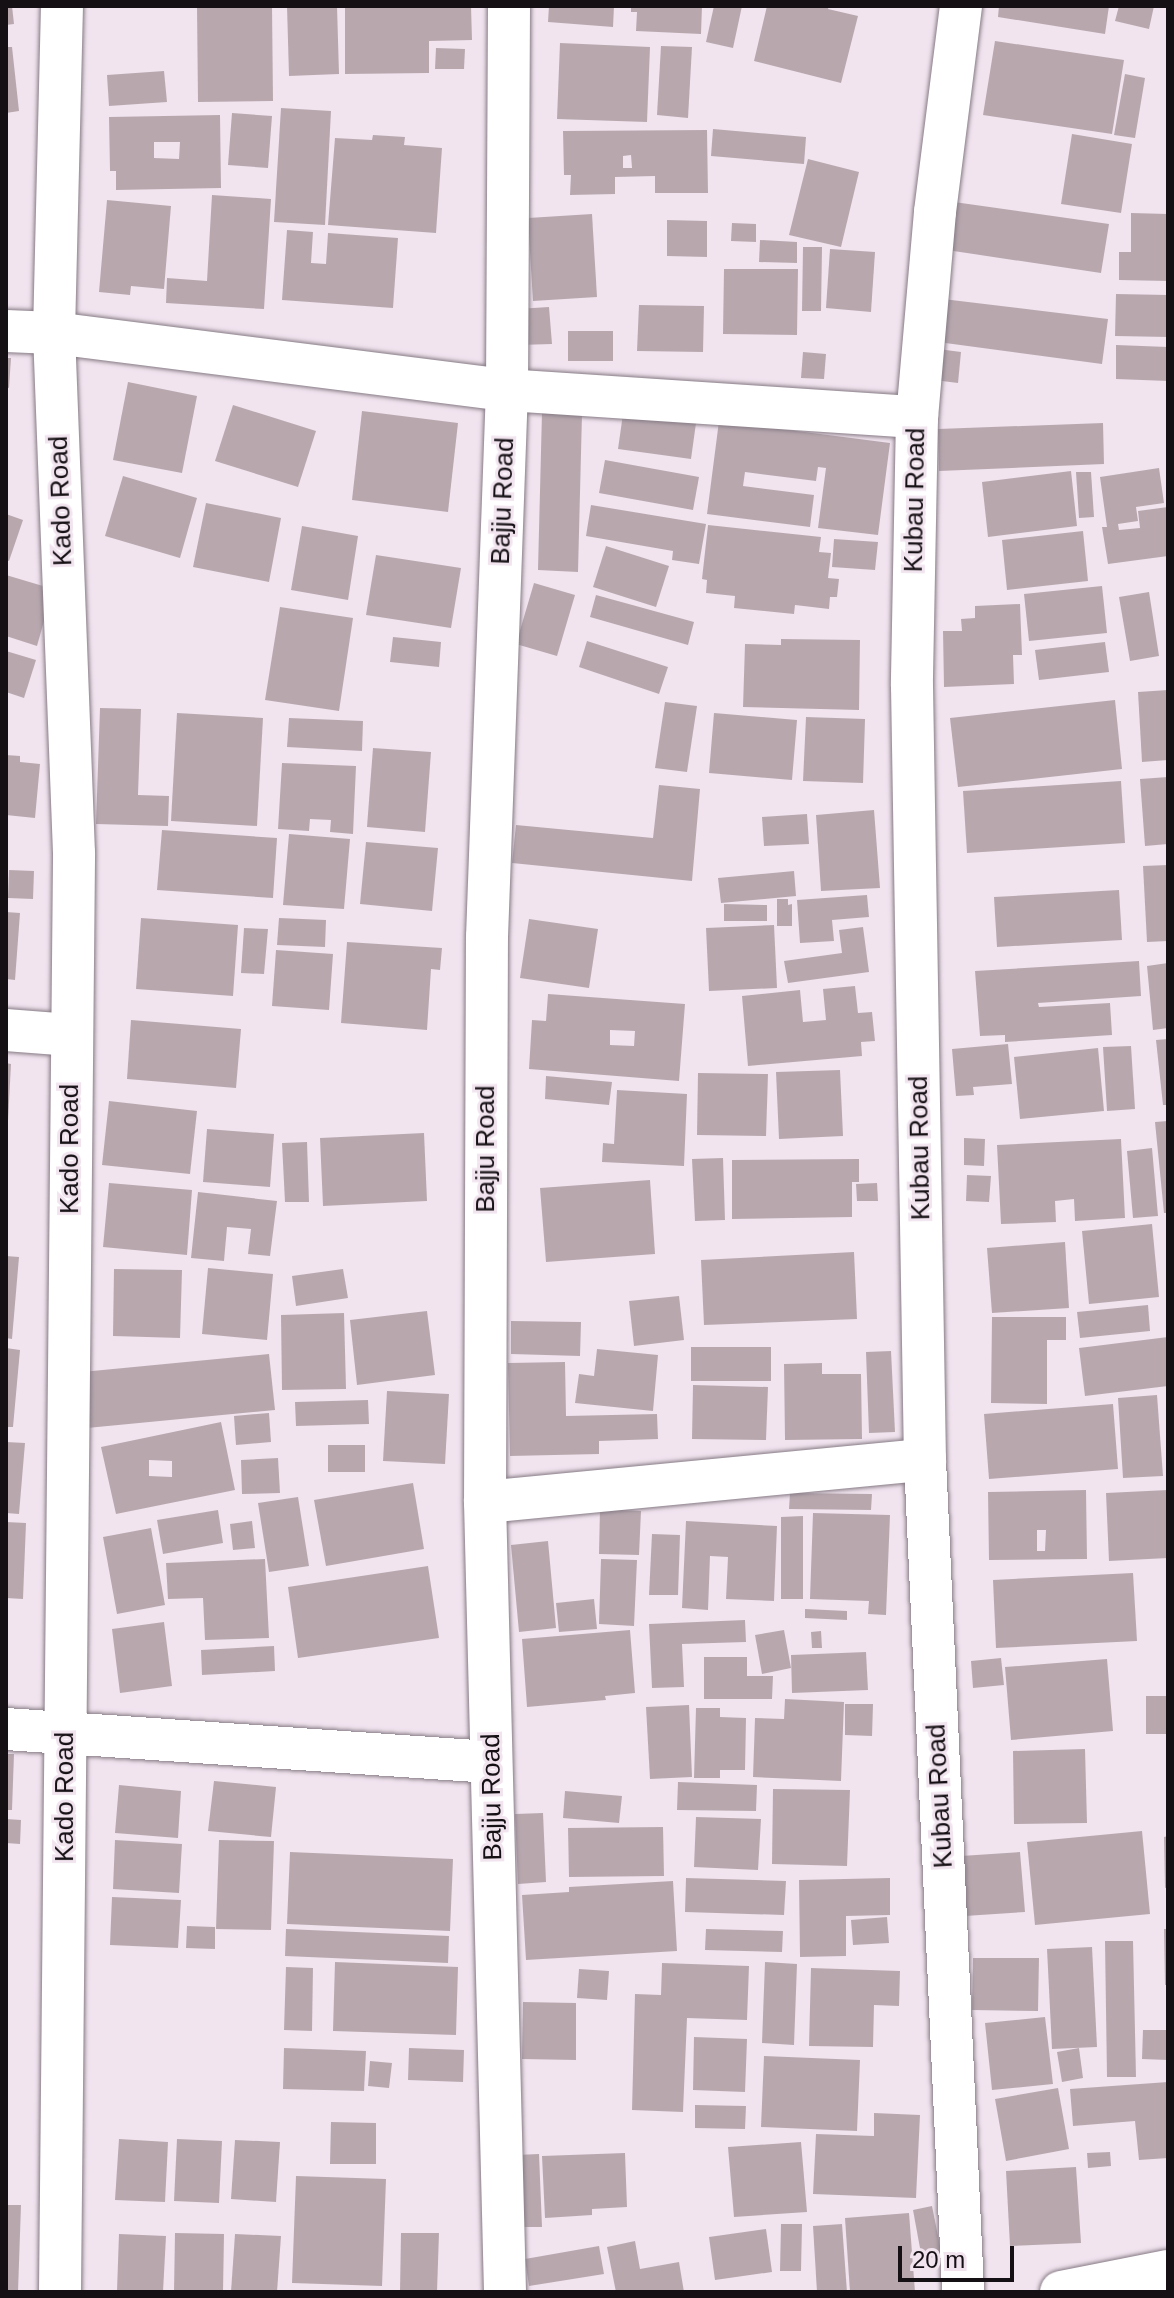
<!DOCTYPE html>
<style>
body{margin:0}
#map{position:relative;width:1174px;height:2298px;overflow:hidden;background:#f1e4ef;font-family:Arial,sans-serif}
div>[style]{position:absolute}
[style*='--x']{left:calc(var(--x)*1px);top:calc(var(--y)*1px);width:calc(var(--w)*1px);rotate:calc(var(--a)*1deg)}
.building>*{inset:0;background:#b8a8ae}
.roads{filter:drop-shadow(0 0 2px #867b85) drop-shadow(0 0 2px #867b85)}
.street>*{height:42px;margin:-21px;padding:0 21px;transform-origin:21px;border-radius:21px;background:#fff}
span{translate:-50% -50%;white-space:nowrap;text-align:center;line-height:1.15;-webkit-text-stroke:6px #f1e4ef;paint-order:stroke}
.street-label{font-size:26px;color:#151014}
.frame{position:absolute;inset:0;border:8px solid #151014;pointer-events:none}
.scale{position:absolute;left:898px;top:2246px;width:116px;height:36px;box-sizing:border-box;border:4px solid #151014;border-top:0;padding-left:10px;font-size:24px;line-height:28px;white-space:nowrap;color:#151014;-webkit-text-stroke:6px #f1e4ef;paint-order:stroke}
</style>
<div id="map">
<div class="building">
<i style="clip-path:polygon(6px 6px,12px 6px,14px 24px,6px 25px)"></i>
<i style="clip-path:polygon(197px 6px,272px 6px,273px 101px,198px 102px)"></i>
<i style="clip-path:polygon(287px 6px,337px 6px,339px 74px,289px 76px)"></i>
<i style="clip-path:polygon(345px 6px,471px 6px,472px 40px,429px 41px,429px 73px,345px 74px)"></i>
<i style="clip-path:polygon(549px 6px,614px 6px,613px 27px,548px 22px)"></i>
<i style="clip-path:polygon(631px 6px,702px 6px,701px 34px,636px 31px,637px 12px,631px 12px)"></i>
<i style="clip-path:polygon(714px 6px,742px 6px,733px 48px,706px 42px)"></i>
<i style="clip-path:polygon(767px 6px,829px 6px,828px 9px,858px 16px,841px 83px,754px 61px)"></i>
<i style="clip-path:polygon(999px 6px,1109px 6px,1105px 34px,998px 17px)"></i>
<i style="clip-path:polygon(1119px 6px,1154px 6px,1149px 29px,1115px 21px)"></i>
<i style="clip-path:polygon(995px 41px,1124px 60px,1112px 134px,983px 115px)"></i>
<i style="clip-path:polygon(560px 43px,650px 47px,647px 122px,557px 119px)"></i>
<i style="clip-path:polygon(661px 46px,692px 47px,688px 118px,657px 115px)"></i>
<i style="clip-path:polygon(6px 47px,12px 47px,19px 111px,6px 113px)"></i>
<i style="clip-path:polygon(436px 48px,465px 49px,464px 69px,435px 69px)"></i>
<i style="clip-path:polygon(164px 71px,167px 102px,109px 106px,107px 75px)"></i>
<i style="clip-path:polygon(1125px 74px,1145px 78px,1135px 138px,1114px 135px)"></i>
<i style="clip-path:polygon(281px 108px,331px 111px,325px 225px,274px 222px)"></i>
<i style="clip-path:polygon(232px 113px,272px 116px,268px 168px,228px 165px)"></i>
<i style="clip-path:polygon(evenodd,220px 115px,221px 188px,116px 190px,116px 171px,110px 171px,109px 117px,220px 115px,154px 142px,180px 142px,179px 159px,154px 158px,154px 142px)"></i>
<i style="clip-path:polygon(713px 129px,806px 137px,804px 164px,711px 156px)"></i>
<i style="clip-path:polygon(evenodd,707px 130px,708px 193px,655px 193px,655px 176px,615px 177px,615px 194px,570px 195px,571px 175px,564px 175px,563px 131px,707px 130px,631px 155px,632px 168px,623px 168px,623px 156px,631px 155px)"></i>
<i style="clip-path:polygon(1072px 134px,1132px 144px,1121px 213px,1061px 204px)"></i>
<i style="clip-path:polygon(373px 135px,405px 137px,404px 145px,442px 148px,436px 233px,328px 225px,335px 138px,372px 140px)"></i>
<i style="clip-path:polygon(808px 159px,859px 172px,841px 247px,789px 235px)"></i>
<i style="clip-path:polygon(212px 195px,271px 199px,264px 309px,166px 303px,167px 278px,207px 281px)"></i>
<i style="clip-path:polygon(107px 200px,171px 206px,164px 289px,131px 286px,130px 295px,99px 292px)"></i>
<i style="clip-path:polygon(947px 201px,1109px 224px,1101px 273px,940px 249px)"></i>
<i style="clip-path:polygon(1131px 213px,1168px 214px,1168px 281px,1119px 280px,1119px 252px,1131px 252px)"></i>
<i style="clip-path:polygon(592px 214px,597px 297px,533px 301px,528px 218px)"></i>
<i style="clip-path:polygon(667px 220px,707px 221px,707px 257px,667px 256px)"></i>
<i style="clip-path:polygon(732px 223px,756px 224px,756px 242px,731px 241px)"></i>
<i style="clip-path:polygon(287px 230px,313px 232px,311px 263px,326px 264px,328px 233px,398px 238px,393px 308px,282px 300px)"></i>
<i style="clip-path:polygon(760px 240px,797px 242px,797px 263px,759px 262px)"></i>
<i style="clip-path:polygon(803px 247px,822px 247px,821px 311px,802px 311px)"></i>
<i style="clip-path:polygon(830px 249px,875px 252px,871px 312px,826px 308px)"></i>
<i style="clip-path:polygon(724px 269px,798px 269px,797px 335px,723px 334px)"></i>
<i style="clip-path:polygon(1116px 294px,1168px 295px,1168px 337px,1115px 336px)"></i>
<i style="clip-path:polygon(943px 299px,1108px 319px,1102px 364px,938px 342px)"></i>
<i style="clip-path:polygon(639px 305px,704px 306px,703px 352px,637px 351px)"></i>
<i style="clip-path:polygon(549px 307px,552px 344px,519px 345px,517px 309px)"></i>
<i style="clip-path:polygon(568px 331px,613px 331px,613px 361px,568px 361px)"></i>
<i style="clip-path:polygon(1116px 345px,1168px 347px,1168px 381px,1116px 379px)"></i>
<i style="clip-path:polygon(938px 349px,961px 352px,958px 383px,934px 380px)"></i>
<i style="clip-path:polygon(803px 352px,826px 354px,824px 379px,801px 378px)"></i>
<i style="clip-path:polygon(6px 358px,11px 358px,9px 388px,6px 387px)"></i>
<i style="clip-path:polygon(128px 382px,197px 396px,182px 473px,113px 460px)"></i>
<i style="clip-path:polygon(233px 405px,316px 431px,298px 487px,215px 461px)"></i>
<i style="clip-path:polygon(362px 411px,458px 423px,448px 512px,352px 500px)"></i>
<i style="clip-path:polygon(542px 412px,582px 414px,578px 572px,538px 570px)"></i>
<i style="clip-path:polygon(623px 414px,696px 423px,691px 459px,618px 449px)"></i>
<i style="clip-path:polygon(719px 421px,890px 443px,878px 535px,818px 528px,826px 468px,818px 467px,816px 481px,745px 472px,743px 486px,814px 495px,810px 527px,707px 514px)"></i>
<i style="clip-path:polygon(1103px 423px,1104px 464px,939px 471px,938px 429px)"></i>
<i style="clip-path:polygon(605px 460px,699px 477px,693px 510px,599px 493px)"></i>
<i style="clip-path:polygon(1159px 468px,1164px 503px,1136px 507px,1138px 521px,1118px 524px,1119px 530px,1140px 528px,1138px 511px,1168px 507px,1168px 556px,1108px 564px,1102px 527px,1107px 527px,1100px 477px)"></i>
<i style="clip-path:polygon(1071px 471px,1077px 526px,988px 537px,982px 482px)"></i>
<i style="clip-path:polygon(1076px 472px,1091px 472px,1094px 517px,1079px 518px)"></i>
<i style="clip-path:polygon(123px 476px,197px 498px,180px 558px,105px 536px)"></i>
<i style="clip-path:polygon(206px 503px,281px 518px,269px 582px,193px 567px)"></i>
<i style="clip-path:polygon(591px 505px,706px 524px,699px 564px,672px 560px,673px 551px,586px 536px)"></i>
<i style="clip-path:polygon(6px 514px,23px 520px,9px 561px,6px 560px)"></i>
<i style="clip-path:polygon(708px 525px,821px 537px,819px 552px,831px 553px,828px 578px,839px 579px,837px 597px,830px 597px,829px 609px,795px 605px,794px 614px,734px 608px,735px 596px,706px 593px,707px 580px,702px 579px)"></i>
<i style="clip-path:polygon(302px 526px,358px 536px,348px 600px,291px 590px)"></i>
<i style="clip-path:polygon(1083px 531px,1088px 581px,1007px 590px,1002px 540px)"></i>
<i style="clip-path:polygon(834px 539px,878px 542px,875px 570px,832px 567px)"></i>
<i style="clip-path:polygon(606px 546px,669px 566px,656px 607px,593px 587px)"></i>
<i style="clip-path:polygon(376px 555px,461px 568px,451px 628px,366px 615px)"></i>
<i style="clip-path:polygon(6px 575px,53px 589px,37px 646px,6px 636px)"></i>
<i style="clip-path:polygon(534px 583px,575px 595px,557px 656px,516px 644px)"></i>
<i style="clip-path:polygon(1102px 586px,1107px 633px,1029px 641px,1024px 594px)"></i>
<i style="clip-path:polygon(1149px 592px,1159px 656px,1130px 661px,1119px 597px)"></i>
<i style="clip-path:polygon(596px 595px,694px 622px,688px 645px,590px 617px)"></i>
<i style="clip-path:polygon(1020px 604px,1022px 655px,1013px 655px,1014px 684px,944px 687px,943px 631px,962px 631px,961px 619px,975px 618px,975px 606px)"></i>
<i style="clip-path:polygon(280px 607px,353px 618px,339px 711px,265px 700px)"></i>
<i style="clip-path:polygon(393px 637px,441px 642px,439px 667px,390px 662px)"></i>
<i style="clip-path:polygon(781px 639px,860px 640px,859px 710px,743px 707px,745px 644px,781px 645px)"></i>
<i style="clip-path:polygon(587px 641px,668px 667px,659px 694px,579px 667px)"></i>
<i style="clip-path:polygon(1105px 642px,1109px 672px,1039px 680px,1035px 650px)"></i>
<i style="clip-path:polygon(6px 651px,36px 660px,24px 698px,6px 692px)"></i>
<i style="clip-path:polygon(1168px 690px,1168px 760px,1142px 762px,1138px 692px)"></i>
<i style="clip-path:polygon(1115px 700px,1122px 769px,958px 787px,950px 718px)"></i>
<i style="clip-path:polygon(665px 702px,697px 706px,687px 772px,655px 768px)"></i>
<i style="clip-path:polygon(100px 708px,141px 709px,138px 795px,169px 796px,168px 826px,96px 824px)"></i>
<i style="clip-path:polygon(177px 713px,263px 718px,257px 826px,171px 821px)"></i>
<i style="clip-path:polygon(714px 713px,797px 720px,792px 780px,709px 773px)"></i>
<i style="clip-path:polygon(806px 717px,865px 719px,863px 783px,803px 781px)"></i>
<i style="clip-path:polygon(289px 718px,363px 721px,362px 751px,287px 747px)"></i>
<i style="clip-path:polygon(373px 748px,431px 752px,425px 832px,367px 827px)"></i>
<i style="clip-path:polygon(6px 755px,20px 756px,20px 762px,40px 764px,35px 818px,6px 815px)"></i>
<i style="clip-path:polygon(282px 763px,356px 766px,353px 834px,330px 832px,331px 820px,310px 819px,309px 831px,278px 829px)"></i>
<i style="clip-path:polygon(1168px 777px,1168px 844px,1145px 846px,1140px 779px)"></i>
<i style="clip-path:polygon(1121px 781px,1125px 843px,967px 853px,963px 791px)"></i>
<i style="clip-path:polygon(659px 785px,700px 789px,692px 881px,512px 863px,516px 825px,653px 838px)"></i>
<i style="clip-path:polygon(874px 810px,880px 888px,821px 891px,816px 815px)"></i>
<i style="clip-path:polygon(807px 814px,809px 844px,764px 846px,762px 817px)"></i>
<i style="clip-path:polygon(162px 830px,277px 838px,273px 898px,157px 890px)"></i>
<i style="clip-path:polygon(289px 834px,350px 839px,344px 909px,283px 905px)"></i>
<i style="clip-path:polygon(366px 842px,438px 848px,432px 911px,360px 904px)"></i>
<i style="clip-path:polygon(1168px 865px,1168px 941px,1147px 942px,1143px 866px)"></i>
<i style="clip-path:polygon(9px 870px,34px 871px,33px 899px,8px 898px)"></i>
<i style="clip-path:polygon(794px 871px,796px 896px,721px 903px,718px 878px)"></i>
<i style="clip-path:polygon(1119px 890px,1122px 940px,997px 947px,994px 897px)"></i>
<i style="clip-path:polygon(867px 895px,869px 917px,832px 920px,834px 941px,800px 943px,797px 900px)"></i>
<i style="clip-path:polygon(777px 899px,788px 899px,788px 905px,792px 904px,792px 926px,777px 926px)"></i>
<i style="clip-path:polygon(724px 904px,767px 905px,767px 921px,724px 921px)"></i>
<i style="clip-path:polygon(6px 912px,20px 913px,15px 980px,6px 979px)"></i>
<i style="clip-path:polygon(141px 918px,238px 925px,233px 996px,136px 989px)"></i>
<i style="clip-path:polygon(279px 918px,326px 920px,325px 947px,277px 945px)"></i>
<i style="clip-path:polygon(529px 919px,598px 929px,589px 988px,520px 978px)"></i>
<i style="clip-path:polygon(774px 925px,777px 988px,709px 991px,706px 928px)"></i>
<i style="clip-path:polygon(863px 927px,869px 972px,788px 983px,784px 961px,842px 953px,839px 930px)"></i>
<i style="clip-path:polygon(244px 928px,268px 929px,264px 974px,241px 973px)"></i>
<i style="clip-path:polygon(347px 942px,442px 948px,440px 970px,431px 969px,427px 1030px,341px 1023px)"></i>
<i style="clip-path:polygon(276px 950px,333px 954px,329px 1010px,272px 1006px)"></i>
<i style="clip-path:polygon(1139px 961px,1141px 996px,1038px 1003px,1039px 1007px,1110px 1003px,1112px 1035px,1005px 1042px,1005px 1035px,980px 1036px,975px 971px)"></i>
<i style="clip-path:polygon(1168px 963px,1168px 1028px,1153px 1030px,1147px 966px)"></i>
<i style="clip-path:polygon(855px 986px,858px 1013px,872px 1012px,875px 1041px,861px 1042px,862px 1056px,748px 1066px,742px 996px,800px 990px,803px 1022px,826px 1020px,823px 989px)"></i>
<i style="clip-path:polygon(evenodd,548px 994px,685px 1004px,679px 1081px,529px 1069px,532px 1020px,546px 1021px,548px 994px,610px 1030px,635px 1031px,634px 1046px,610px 1045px,610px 1030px)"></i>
<i style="clip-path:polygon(131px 1020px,241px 1029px,236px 1088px,127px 1079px)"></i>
<i style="clip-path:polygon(1168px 1039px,1168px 1105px,1163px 1105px,1156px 1040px)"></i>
<i style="clip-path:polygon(1008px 1044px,1012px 1084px,973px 1087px,974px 1095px,956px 1096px,952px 1049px)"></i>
<i style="clip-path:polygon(1131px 1046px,1135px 1109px,1107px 1111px,1103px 1047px)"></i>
<i style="clip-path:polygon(1098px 1048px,1104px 1111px,1020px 1119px,1014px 1057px)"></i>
<i style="clip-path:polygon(6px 1063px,11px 1064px,8px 1121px,6px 1121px)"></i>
<i style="clip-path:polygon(840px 1070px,843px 1136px,779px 1139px,776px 1072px)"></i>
<i style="clip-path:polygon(698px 1073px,768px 1074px,766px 1136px,697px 1135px)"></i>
<i style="clip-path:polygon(546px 1076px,612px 1082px,609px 1105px,545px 1099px)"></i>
<i style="clip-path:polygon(617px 1090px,687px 1094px,684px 1166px,602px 1162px,603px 1143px,614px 1144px)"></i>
<i style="clip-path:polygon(109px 1101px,197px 1111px,190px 1174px,102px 1165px)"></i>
<i style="clip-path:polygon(1168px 1121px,1168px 1213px,1164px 1213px,1155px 1122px)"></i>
<i style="clip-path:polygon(207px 1129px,274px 1134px,270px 1187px,203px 1182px)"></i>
<i style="clip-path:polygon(424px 1133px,427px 1201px,323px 1206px,320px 1138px)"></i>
<i style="clip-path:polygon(964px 1138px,985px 1139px,984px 1166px,964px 1165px)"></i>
<i style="clip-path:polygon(1121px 1139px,1125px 1218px,1075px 1221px,1074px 1199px,1055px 1201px,1056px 1222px,1001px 1224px,997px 1145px)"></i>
<i style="clip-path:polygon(307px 1142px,309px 1202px,285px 1202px,282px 1143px)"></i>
<i style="clip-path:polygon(1152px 1148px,1158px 1216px,1133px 1218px,1127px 1151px)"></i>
<i style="clip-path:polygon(723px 1158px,725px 1220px,695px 1221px,692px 1159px)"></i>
<i style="clip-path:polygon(859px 1159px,859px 1182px,852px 1182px,852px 1217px,732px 1219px,732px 1160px)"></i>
<i style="clip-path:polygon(967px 1175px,991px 1176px,989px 1202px,966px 1201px)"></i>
<i style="clip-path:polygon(650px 1180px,655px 1254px,546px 1262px,540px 1188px)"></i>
<i style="clip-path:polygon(109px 1183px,192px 1190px,187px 1255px,103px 1247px)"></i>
<i style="clip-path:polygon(877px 1183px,878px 1201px,857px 1201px,856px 1184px)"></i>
<i style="clip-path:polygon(198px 1192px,277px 1201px,270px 1256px,248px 1254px,251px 1229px,227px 1227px,224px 1261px,191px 1258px)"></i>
<i style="clip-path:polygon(1152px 1224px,1159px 1297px,1089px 1304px,1082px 1231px)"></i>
<i style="clip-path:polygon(1065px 1242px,1069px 1308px,992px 1313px,987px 1248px)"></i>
<i style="clip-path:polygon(854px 1252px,857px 1319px,704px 1325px,701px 1260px)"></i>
<i style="clip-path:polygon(6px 1256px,19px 1257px,12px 1339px,6px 1338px)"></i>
<i style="clip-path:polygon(208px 1268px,273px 1274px,267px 1340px,202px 1334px)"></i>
<i style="clip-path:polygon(114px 1269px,182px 1270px,180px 1338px,113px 1336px)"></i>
<i style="clip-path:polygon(343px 1269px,348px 1298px,296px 1306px,292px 1276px)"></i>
<i style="clip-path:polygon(679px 1296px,684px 1340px,634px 1346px,629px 1301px)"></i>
<i style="clip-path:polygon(1148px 1305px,1150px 1331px,1080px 1338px,1077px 1312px)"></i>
<i style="clip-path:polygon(427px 1311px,435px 1375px,357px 1385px,350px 1320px)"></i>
<i style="clip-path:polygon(344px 1313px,346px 1389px,282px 1390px,281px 1315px)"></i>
<i style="clip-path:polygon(992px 1317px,1066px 1317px,1066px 1340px,1047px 1340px,1047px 1404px,991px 1403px)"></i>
<i style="clip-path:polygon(511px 1321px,581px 1322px,580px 1356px,511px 1354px)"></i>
<i style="clip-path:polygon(1168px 1337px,1168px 1386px,1085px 1396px,1079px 1348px)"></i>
<i style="clip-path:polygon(691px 1347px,771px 1347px,771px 1381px,691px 1381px)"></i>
<i style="clip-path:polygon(6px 1348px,20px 1350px,13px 1427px,6px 1427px)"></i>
<i style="clip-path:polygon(597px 1349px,658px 1355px,653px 1411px,575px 1403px,579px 1374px,594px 1376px)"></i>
<i style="clip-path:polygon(891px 1351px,895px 1432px,869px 1433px,866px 1352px)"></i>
<i style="clip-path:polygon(269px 1354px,275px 1410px,87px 1428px,82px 1372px)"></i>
<i style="clip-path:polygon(565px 1362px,566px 1416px,657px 1414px,658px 1439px,599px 1441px,599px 1454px,510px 1456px,508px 1363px)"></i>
<i style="clip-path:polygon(822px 1363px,822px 1374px,861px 1374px,862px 1439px,785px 1440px,784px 1364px)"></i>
<i style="clip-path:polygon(693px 1385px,768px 1387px,766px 1440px,692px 1439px)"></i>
<i style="clip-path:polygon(387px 1391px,449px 1394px,445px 1464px,383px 1461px)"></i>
<i style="clip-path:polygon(1157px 1395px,1163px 1476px,1123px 1478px,1118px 1398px)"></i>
<i style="clip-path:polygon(368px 1400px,369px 1424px,296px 1426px,295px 1402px)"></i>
<i style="clip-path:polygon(1113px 1404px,1118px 1469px,989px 1479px,984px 1414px)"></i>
<i style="clip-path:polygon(269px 1413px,271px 1442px,236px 1445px,234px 1416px)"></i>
<i style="clip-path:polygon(evenodd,221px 1422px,235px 1490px,116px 1514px,101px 1447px,221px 1422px,149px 1460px,172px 1461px,172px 1477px,149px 1476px,149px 1460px)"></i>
<i style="clip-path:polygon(6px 1442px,25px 1443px,19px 1514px,6px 1513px)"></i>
<i style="clip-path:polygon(328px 1445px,365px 1445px,365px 1472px,328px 1472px)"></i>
<i style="clip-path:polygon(278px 1458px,280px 1493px,242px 1494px,241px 1460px)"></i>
<i style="clip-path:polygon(413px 1483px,424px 1549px,326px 1566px,314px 1500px)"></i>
<i style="clip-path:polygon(evenodd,1086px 1490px,1087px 1559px,989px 1560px,988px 1492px,1086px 1490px,1037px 1530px,1046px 1530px,1045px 1551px,1037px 1551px,1037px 1530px)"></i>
<i style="clip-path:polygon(1168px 1490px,1168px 1558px,1109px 1561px,1106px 1493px)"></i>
<i style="clip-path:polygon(790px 1493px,872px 1494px,871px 1510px,789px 1509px)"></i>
<i style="clip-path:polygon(298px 1497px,309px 1566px,269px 1572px,258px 1503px)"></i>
<i style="clip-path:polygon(600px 1509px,641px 1511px,639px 1555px,599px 1554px)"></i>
<i style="clip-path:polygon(218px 1510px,223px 1543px,163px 1554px,157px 1520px)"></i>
<i style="clip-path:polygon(813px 1513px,890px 1515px,886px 1615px,868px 1614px,869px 1601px,810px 1599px)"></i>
<i style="clip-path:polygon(803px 1516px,803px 1599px,781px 1599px,781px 1517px)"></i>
<i style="clip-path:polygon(252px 1521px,255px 1548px,233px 1550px,230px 1524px)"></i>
<i style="clip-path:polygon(686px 1521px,777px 1526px,774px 1601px,726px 1599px,728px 1557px,710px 1556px,708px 1610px,682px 1608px)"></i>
<i style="clip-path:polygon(6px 1522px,26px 1523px,23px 1599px,6px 1598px)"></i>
<i style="clip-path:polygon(151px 1528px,165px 1605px,117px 1614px,103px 1537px)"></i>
<i style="clip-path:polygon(652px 1534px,680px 1535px,678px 1595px,649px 1595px)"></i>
<i style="clip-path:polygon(548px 1541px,556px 1628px,519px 1632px,511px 1545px)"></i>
<i style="clip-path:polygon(265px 1559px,269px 1638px,205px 1640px,203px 1598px,168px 1599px,166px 1563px)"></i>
<i style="clip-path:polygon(601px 1559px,637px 1560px,634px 1626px,599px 1624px)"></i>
<i style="clip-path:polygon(428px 1566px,439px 1638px,298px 1658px,288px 1587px)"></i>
<i style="clip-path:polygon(1133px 1573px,1137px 1641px,996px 1648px,993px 1580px)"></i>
<i style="clip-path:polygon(594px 1599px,597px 1629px,559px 1632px,556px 1603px)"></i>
<i style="clip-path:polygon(805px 1609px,847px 1611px,847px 1620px,805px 1618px)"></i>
<i style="clip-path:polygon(745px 1620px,746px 1642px,682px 1644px,684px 1687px,652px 1688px,649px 1624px)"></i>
<i style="clip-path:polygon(164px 1622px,172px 1686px,120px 1693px,112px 1629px)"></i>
<i style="clip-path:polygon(630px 1630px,635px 1693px,605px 1696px,606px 1700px,527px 1707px,522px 1639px)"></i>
<i style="clip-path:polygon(784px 1630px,791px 1668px,762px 1674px,755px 1635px)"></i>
<i style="clip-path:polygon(821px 1631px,822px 1648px,812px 1648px,811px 1632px)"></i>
<i style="clip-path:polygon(274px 1646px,275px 1671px,202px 1675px,201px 1650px)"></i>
<i style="clip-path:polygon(866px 1652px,868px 1690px,792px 1693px,791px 1655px)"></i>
<i style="clip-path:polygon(704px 1657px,747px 1657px,747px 1676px,773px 1676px,772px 1699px,704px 1699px)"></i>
<i style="clip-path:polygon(1001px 1658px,1004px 1685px,973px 1688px,971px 1661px)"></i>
<i style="clip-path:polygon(1107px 1659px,1113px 1731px,1011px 1740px,1005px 1667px)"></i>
<i style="clip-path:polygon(1146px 1696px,1168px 1696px,1168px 1734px,1146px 1734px)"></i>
<i style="clip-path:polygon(785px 1699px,844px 1702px,841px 1781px,753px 1777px,755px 1718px,784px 1719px)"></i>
<i style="clip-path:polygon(845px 1704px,873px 1704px,872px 1736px,845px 1735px)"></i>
<i style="clip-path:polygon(689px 1705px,692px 1777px,650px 1779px,646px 1707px)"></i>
<i style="clip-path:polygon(696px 1708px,720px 1708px,720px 1717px,746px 1718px,745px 1770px,720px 1770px,720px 1778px,694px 1778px)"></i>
<i style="clip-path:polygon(1085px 1749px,1087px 1823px,1014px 1824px,1013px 1751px)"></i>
<i style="clip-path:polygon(6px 1754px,14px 1754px,12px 1810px,6px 1810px)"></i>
<i style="clip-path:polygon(214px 1781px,276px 1787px,271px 1837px,208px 1831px)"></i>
<i style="clip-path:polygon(678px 1782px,757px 1785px,756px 1811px,677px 1810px)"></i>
<i style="clip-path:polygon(119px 1785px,181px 1791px,178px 1838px,115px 1833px)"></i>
<i style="clip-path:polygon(773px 1789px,850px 1790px,847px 1866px,772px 1864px)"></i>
<i style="clip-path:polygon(565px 1791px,622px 1796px,619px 1823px,563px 1818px)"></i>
<i style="clip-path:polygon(543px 1813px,546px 1882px,518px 1884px,515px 1814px)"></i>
<i style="clip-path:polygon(696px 1817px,761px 1819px,758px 1870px,694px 1867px)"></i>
<i style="clip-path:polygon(6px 1819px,21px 1820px,20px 1844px,6px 1843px)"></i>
<i style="clip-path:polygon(663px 1827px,664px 1876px,569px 1877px,568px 1828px)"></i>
<i style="clip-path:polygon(1142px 1831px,1150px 1914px,1035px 1925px,1027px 1842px)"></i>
<i style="clip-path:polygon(1168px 1836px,1168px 1887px,1165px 1888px,1164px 1837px)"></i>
<i style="clip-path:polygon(115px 1840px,182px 1844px,179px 1893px,113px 1889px)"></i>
<i style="clip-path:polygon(219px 1840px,274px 1841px,271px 1930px,216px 1929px)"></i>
<i style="clip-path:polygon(290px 1852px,453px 1859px,450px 1931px,287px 1924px)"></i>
<i style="clip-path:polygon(1020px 1852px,1025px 1912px,965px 1916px,961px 1856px)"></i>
<i style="clip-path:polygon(686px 1878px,786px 1881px,784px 1915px,685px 1912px)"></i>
<i style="clip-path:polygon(890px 1878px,890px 1915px,846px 1916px,846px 1956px,800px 1957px,799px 1880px)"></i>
<i style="clip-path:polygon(673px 1881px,677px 1951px,526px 1960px,522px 1895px,569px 1892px,569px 1887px)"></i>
<i style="clip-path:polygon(112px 1897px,181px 1900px,178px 1948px,110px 1945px)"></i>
<i style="clip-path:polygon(887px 1917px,889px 1943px,853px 1945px,851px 1920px)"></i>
<i style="clip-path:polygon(187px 1926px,215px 1927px,215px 1949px,186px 1948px)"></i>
<i style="clip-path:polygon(286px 1929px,449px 1936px,448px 1963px,285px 1956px)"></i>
<i style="clip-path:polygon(706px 1929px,783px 1931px,782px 1952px,705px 1950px)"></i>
<i style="clip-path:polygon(1164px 1929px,1168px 1929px,1168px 1985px,1165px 1985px)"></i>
<i style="clip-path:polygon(1105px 1941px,1133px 1941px,1136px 2077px,1107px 2077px)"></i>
<i style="clip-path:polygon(1092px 1947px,1097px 2047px,1052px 2049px,1047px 1949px)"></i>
<i style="clip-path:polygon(973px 1958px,1039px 1958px,1038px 2011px,972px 2010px)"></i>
<i style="clip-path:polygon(335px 1962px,458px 1967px,456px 2035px,333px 2031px)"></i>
<i style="clip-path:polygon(765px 1962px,797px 1964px,794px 2045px,762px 2043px)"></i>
<i style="clip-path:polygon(662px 1963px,749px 1966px,747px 2020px,687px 2018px,683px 2112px,632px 2110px,635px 1994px,661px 1995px)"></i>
<i style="clip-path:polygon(286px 1967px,313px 1968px,312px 2031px,284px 2030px)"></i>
<i style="clip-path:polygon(811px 1968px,900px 1971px,899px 2006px,874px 2005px,873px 2047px,809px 2046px)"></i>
<i style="clip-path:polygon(579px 1969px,609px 1971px,607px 2000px,577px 1998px)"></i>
<i style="clip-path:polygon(523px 2002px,576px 2003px,576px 2060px,522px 2059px)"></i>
<i style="clip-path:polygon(1045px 2017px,1053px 2084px,992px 2090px,985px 2023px)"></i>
<i style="clip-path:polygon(1143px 2030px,1168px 2030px,1168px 2060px,1142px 2059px)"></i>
<i style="clip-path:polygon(694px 2037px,747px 2039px,745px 2092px,693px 2090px)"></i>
<i style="clip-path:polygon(284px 2048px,366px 2051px,364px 2091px,283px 2089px)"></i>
<i style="clip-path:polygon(409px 2048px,464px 2050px,463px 2082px,408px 2080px)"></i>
<i style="clip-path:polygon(1079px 2048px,1083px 2078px,1062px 2082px,1057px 2052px)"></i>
<i style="clip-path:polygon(764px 2056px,860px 2060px,857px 2131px,761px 2127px)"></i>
<i style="clip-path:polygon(370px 2061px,392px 2063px,389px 2088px,368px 2086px)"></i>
<i style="clip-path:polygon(1168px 2082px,1168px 2158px,1139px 2160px,1135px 2121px,1073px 2126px,1070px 2089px)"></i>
<i style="clip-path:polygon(1058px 2088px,1069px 2149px,1006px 2161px,995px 2099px)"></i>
<i style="clip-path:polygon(695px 2105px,746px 2106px,745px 2129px,695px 2128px)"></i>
<i style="clip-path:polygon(874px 2113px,920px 2115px,916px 2198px,813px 2194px,816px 2134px,874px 2136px)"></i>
<i style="clip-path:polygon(331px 2122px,376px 2123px,376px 2164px,330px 2164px)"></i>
<i style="clip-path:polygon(119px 2139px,168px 2142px,165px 2202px,115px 2200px)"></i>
<i style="clip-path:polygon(177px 2139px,222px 2141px,219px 2203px,174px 2201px)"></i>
<i style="clip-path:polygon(235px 2140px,280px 2142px,276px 2202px,231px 2199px)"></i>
<i style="clip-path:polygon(801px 2142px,807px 2212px,734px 2217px,728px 2147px)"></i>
<i style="clip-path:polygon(1110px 2152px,1111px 2166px,1088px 2168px,1087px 2153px)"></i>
<i style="clip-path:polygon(625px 2153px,627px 2207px,592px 2209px,592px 2215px,545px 2218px,542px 2156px)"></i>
<i style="clip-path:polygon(539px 2154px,542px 2227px,519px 2227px,516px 2155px)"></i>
<i style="clip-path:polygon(1076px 2167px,1081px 2243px,1010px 2246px,1006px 2171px)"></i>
<i style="clip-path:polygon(296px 2176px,386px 2179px,382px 2286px,292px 2283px)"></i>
<i style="clip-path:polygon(6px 2205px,21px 2205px,18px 2292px,6px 2292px)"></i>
<i style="clip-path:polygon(932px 2206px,942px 2256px,922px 2259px,913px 2210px)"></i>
<i style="clip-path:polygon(909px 2213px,915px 2292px,850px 2292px,845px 2218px)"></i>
<i style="clip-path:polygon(781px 2224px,802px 2224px,801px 2271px,780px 2271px)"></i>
<i style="clip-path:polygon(842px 2224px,847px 2292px,817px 2292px,813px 2226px)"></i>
<i style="clip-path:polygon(766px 2229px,772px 2272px,715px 2280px,709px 2237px)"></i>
<i style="clip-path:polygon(175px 2233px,224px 2234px,223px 2292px,174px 2292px)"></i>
<i style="clip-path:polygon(401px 2233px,439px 2233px,437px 2292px,400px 2292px)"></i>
<i style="clip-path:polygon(119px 2234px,166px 2236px,163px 2292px,117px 2291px)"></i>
<i style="clip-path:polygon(235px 2234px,281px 2236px,277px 2292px,231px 2292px)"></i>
<i style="clip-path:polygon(635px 2241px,640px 2269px,679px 2262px,684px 2292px,616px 2292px,607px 2247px)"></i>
<i style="clip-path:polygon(599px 2246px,604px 2274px,529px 2286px,525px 2259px)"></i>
</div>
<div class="roads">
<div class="street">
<i style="--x:961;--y:6;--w:208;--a:97.2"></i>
<i style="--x:935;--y:212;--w:206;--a:95"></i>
<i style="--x:917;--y:417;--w:269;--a:91.1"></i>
<i style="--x:912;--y:686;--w:774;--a:89.04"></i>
<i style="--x:925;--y:1460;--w:833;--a:87.38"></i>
<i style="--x:6;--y:331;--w:48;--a:2.4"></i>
<i style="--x:54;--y:333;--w:457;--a:7.2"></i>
<i style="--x:507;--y:390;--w:411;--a:3.8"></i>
<i style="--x:6;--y:1030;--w:65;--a:4.4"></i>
<i style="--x:485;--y:1502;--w:442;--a:-5.5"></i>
<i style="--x:6;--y:1729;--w:486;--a:3.9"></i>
<i style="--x:60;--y:2292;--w:1439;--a:-89.44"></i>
<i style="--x:74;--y:853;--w:520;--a:-92.2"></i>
<i style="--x:54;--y:333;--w:327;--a:-88.6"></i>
<i style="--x:505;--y:2292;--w:790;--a:-91.45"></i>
<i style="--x:485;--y:1502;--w:565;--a:-89.8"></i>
<i style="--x:487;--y:937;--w:547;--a:-87.91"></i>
<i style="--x:507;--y:390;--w:384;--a:-89.7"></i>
<i style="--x:1061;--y:2292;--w:109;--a:-11.1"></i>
</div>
</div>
<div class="street-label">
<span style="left:915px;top:500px;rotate:-89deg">Kubau Road</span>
<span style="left:61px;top:501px;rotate:-92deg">Kado Road</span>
<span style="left:503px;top:501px;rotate:-88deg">Bajju Road</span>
<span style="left:920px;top:1148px;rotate:-91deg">Kubau Road</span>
<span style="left:70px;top:1149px;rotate:-90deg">Kado Road</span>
<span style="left:486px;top:1149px;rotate:-90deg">Bajju Road</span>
<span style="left:940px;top:1796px;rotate:-93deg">Kubau Road</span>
<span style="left:65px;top:1797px;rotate:-90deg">Kado Road</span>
<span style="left:492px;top:1797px;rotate:-91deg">Bajju Road</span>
</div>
<div class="frame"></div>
<div class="scale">20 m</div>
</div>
